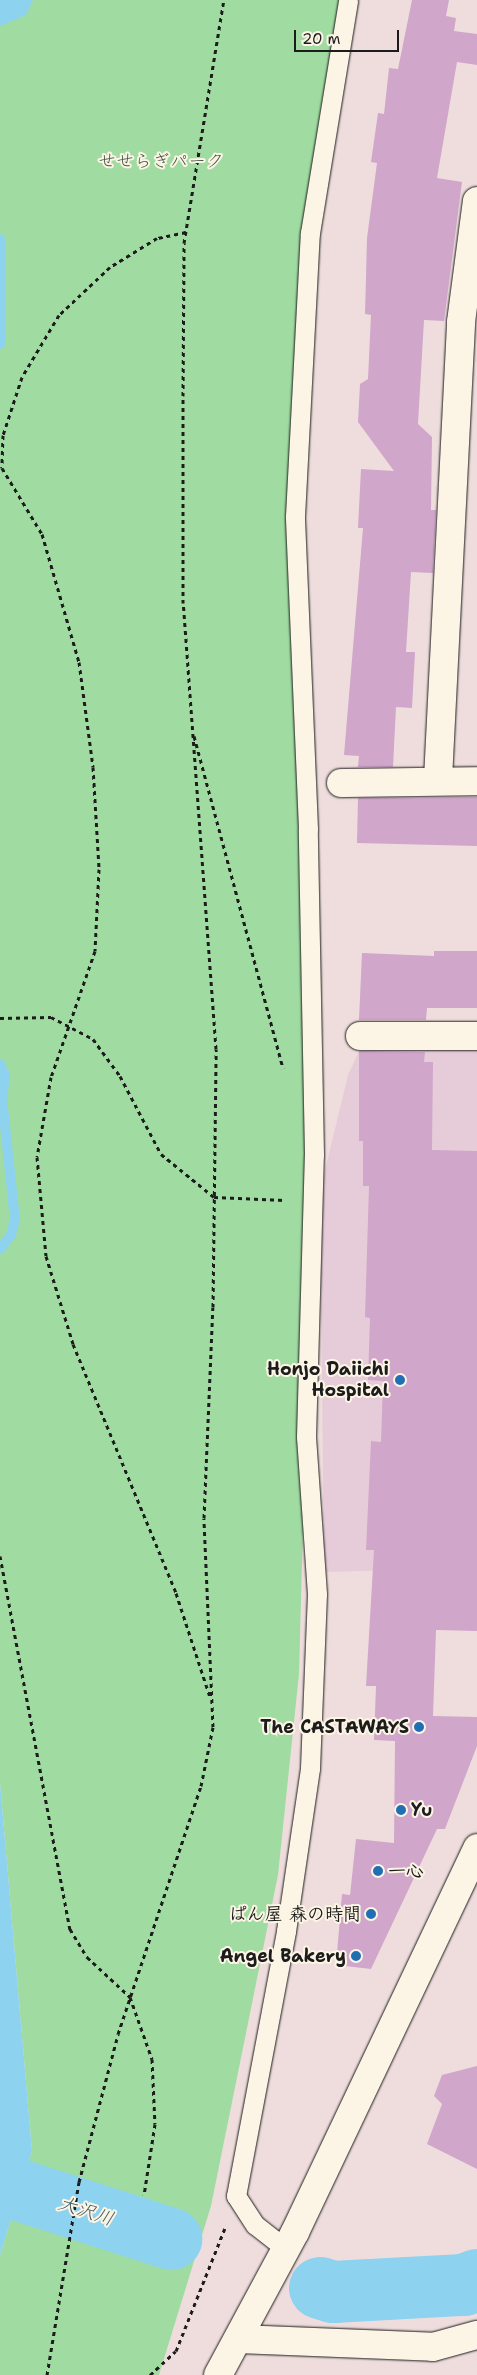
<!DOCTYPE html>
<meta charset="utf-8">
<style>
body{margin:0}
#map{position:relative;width:477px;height:2375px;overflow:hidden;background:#efdddd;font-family:"Shantell Sans","Klee One",sans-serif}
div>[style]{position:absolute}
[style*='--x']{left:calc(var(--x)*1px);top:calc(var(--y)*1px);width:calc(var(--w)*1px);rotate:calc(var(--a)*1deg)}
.built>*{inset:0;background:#e6ccd8}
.green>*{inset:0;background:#a0dca2}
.water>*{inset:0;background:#8dd2ee}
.stream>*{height:10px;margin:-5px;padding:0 5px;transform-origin:5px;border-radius:5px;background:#8dd2ee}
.river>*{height:62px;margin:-31px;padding:0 31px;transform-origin:31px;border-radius:31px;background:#8dd2ee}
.building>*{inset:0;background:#d0a6cb}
.path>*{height:3px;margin-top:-1.5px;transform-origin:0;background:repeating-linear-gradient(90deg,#1c1c1c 0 4px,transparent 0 8px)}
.roads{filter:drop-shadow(0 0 1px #1c1c1c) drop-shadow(0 0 1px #1c1c1c)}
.lane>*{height:19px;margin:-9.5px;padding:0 9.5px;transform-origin:9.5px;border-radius:9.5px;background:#fcf5e5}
.street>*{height:28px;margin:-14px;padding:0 14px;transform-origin:14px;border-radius:14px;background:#fcf5e5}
.secondary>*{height:28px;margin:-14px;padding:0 14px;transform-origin:14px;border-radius:14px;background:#fcf5e5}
.dots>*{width:14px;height:14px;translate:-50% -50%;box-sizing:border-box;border:2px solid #fcf5e5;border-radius:50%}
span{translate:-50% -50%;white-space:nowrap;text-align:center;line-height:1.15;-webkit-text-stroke:4px #fcf5e5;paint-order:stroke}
.park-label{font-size:18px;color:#445644}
.poi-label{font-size:18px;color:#1c1c1c;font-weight:700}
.right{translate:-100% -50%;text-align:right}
.left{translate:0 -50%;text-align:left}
.water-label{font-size:19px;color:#445c66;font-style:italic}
.scale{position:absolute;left:294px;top:30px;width:105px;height:22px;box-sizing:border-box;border:2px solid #1c1c1c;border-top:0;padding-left:6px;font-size:15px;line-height:18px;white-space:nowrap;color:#1c1c1c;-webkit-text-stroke:4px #fcf5e5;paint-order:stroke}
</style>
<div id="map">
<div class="built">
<i style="clip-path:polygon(361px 1047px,477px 1049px,477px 1568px,324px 1572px,320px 1191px,348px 1075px)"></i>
</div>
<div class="green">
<i style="clip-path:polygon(0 0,358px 0,310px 233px,296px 593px,312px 1201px,299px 1674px,278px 1875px,211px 2206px,159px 2375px,0 2375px,0 2255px,17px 2199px,122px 2236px,123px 2232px,176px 2248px,186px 2224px,131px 2210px,133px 2202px,27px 2166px,32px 2151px,0 1783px)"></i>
</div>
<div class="water">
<i style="clip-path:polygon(0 0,33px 0,26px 15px,0 26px)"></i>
<i style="clip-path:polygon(0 1783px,32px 2151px,0 2255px)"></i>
<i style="clip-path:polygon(461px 2258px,477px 2266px,477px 2295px,329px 2305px,318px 2301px,333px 2263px)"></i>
</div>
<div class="stream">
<i style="--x:0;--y:239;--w:105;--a:90"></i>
<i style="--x:0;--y:1064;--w:12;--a:66"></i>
<i style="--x:5;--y:1075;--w:23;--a:97"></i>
<i style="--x:2;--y:1098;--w:122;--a:83.9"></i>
<i style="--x:15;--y:1219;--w:16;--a:104"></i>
<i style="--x:11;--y:1235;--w:18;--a:128"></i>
</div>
<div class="river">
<i style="--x:0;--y:2184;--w:180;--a:17.8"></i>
<i style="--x:320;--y:2288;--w:14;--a:17"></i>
<i style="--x:333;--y:2292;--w:131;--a:-3.1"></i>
<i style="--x:464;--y:2285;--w:14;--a:-21"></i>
</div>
<div class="building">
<i style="clip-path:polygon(412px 0,449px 0,446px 16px,456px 18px,454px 31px,477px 34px,477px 65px,457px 62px,437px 178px,462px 182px,444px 321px,424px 320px,418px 424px,432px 437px,431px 510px,436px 510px,433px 573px,411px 572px,406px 652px,415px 652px,412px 708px,396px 707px,393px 767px,358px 767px,359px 756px,344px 755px,363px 528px,358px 528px,361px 469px,394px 471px,358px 422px,360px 384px,368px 379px,371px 315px,365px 314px,367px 238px,377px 163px,371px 162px,378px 113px,384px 114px,389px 68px,398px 69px)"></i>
<i style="clip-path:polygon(477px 797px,477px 846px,357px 843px,358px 798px)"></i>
<i style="clip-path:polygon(434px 951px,477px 951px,477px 1008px,427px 1008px,426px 1020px,359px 1020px,362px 953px,434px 956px)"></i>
<i style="clip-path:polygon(359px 1051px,425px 1052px,424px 1062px,433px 1062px,432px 1150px,477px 1151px,477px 1631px,436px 1630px,433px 1716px,477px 1717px,477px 1746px,445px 1829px,437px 1829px,371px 1969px,336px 1965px,342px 1894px,350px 1895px,356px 1839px,394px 1843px,395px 1741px,374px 1740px,376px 1686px,366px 1686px,374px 1550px,366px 1550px,371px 1441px,381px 1442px,383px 1381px,368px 1380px,370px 1318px,365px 1317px,369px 1186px,363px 1186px,363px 1141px,359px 1141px)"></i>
<i style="clip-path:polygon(477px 2066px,477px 2169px,427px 2144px,442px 2104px,434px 2096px,442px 2075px)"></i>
</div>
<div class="path">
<i style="--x:186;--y:232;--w:30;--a:168"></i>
<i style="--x:157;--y:238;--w:55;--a:148.3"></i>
<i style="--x:110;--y:267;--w:70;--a:136.7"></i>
<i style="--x:59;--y:315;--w:72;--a:120.8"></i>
<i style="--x:22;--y:377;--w:61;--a:108.1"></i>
<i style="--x:3;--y:435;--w:33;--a:92"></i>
<i style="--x:2;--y:468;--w:77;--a:58.8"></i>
<i style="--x:42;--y:534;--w:133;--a:73.9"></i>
<i style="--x:79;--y:662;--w:106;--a:82.4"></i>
<i style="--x:93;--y:767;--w:102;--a:86.6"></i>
<i style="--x:99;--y:869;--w:82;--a:92.8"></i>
<i style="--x:95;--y:951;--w:133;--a:109.2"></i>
<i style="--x:51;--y:1077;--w:81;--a:99.9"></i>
<i style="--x:37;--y:1157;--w:99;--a:84.8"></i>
<i style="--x:46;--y:1256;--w:92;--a:72.9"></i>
<i style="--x:73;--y:1344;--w:269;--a:67.5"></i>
<i style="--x:176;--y:1593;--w:109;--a:71.9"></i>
<i style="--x:194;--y:736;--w:344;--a:75"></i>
<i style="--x:0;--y:1018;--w:51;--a:-1.1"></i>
<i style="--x:51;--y:1017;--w:47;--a:27.6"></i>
<i style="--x:93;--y:1039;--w:46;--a:53.9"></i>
<i style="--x:120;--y:1076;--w:88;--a:62.3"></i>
<i style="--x:161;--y:1154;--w:68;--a:39.1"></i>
<i style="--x:214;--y:1197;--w:71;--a:2.4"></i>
<i style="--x:0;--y:1556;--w:380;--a:79.4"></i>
<i style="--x:70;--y:1929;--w:33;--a:59"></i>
<i style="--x:87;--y:1957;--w:59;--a:42.9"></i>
<i style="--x:130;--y:1997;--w:66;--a:70.5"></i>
<i style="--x:152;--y:2059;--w:65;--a:87.4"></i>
<i style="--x:155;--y:2124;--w:72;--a:98.8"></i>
<i style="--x:47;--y:2375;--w:196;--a:-80.6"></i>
<i style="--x:79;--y:2182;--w:153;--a:-75.2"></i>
<i style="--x:118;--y:2034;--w:262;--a:-71.5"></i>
<i style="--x:201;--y:1786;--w:60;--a:-78.5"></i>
<i style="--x:213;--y:1727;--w:209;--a:-92.5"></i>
<i style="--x:204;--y:1518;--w:211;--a:-87.6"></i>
<i style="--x:213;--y:1307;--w:258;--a:-89.3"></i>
<i style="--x:216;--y:1049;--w:447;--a:-94.2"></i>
<i style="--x:183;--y:603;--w:207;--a:-90"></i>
<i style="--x:183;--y:396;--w:153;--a:-89.6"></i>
<i style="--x:184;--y:243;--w:246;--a:-80.7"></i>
<i style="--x:150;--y:2375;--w:35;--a:-43"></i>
<i style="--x:176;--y:2351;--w:132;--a:-68.3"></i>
</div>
<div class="roads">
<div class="lane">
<i style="--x:286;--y:2249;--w:39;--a:-142"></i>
<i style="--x:255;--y:2225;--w:35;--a:-123"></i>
<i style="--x:236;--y:2196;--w:270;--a:-79.3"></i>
<i style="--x:286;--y:1931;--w:165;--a:-81.6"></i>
<i style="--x:310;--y:1768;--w:174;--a:-87.7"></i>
<i style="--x:317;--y:1594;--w:157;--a:-94"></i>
<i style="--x:306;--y:1437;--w:282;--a:-88.4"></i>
<i style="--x:314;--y:1155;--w:326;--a:-91.1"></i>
<i style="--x:308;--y:829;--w:313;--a:-92.4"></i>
<i style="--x:295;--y:516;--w:283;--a:-87"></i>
<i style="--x:310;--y:233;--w:236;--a:-80.7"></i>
</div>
<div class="street">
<i style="--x:438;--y:779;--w:458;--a:-87.1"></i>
<i style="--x:461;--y:322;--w:122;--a:-82.5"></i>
<i style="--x:341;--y:783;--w:136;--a:-0.8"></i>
<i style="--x:360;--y:1036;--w:117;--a:0"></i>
<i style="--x:238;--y:2339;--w:195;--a:2.3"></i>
<i style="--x:433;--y:2347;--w:46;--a:-15.3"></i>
</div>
<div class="secondary">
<i style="--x:218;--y:2375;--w:162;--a:-61.7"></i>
<i style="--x:295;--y:2232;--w:425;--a:-64.6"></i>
</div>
</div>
<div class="dots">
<i style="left:400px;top:1380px;background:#1f6fb2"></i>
<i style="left:419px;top:1727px;background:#1f6fb2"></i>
<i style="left:401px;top:1810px;background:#1f6fb2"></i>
<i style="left:378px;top:1871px;background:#1f6fb2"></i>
<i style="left:371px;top:1914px;background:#1f6fb2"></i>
<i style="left:356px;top:1956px;background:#1f6fb2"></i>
</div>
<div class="park-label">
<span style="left:161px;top:161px">せせらぎパーク</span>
</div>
<div class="poi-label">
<span class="right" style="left:389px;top:1380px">Honjo Daiichi<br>Hospital</span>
<span class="right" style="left:409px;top:1727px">The CASTAWAYS</span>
<span class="left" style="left:411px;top:1810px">Yu</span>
<span class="left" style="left:388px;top:1871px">一心</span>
<span class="right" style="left:361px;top:1914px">ぱん屋 森の時間</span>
<span class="right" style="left:346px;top:1956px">Angel Bakery</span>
</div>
<div class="water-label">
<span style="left:86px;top:2211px;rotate:18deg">大沢川</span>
</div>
<div class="scale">20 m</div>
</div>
